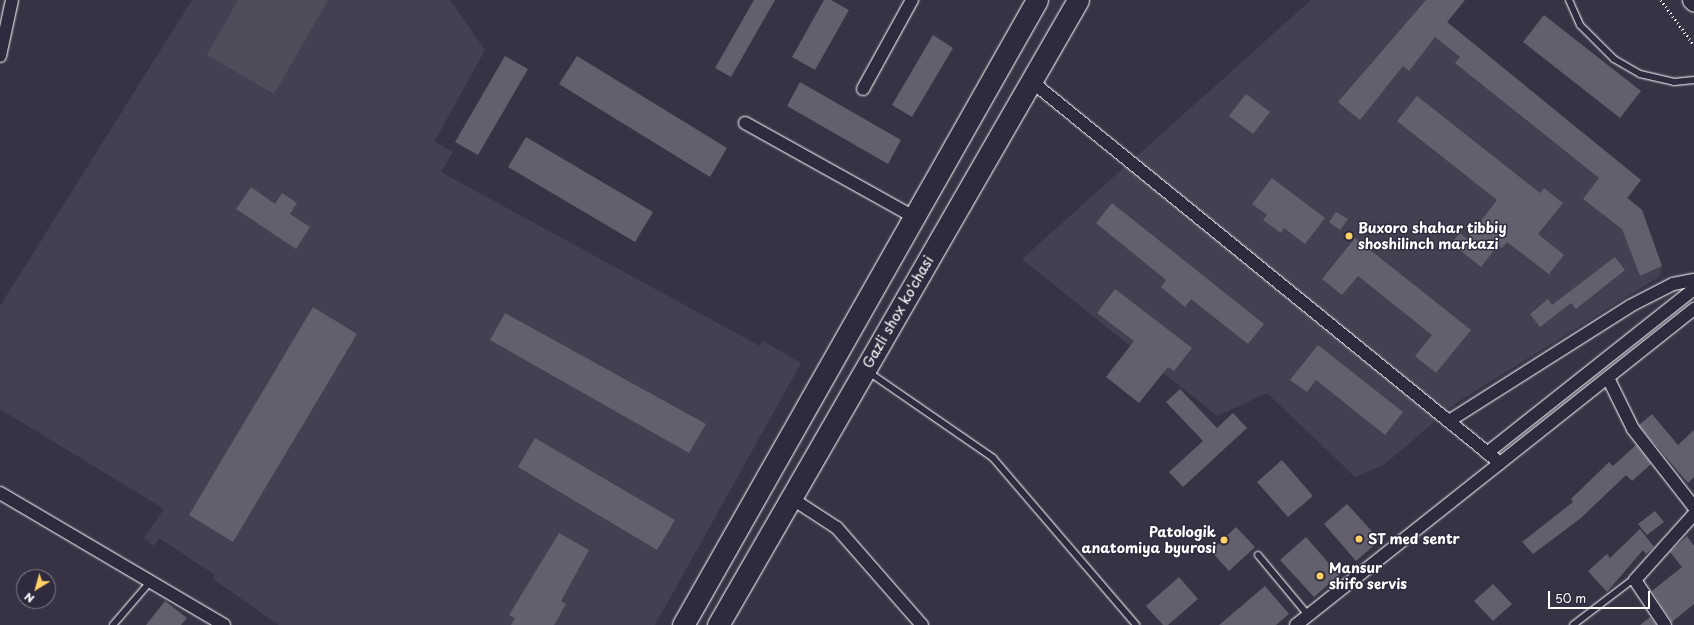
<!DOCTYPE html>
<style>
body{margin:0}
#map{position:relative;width:1694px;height:625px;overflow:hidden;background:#373345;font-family:"Playpen Sans",sans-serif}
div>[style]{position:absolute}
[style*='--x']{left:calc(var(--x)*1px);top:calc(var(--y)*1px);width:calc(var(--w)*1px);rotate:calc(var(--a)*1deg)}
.built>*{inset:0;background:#444051}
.green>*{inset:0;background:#514c5c}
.building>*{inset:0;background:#635f6d}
.path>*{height:2.5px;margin-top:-1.25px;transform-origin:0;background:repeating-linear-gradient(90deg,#fff 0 1px,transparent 0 4px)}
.roads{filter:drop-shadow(0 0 1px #fff) drop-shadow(0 0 1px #fff)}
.lane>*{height:6px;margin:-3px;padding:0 3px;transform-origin:3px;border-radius:3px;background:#2f2a3d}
.street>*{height:12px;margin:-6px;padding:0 6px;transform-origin:6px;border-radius:6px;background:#2f2a3d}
.secondary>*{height:17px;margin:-8.5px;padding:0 8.5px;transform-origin:8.5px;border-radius:8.5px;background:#2f2a3d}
.highway>*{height:21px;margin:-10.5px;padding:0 10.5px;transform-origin:10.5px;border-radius:10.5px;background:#2f2a3d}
.dots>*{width:11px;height:11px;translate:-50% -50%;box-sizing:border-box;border:2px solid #2f2a3d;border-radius:50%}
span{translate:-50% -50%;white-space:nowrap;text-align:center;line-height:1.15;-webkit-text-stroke:3px #2f2a3d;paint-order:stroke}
.poi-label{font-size:14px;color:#fff;font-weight:700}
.left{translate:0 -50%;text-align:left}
.right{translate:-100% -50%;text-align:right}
.street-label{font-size:14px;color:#fff}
.north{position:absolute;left:16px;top:569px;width:40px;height:40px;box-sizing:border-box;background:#2f2a3d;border:1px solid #827f8b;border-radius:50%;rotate:217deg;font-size:11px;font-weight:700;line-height:16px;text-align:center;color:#fff}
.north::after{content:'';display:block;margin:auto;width:14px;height:18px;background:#ffd166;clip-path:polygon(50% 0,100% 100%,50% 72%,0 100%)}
.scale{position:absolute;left:1548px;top:591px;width:102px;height:18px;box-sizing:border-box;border:2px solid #fff;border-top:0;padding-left:5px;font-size:12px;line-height:14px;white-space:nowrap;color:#fff;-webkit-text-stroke:3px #2f2a3d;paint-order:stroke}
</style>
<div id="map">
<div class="built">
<i style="clip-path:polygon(192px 0,450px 0,485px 50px,434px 142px,453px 152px,441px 172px,760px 346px,763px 341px,801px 363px,655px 625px,279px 625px,213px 579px,215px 575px,159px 538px,154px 546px,144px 538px,164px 509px,0 409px,0 306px)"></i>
<i style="clip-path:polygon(1311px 0,1465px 0,1447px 23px,1641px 180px,1628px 198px,1640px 208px,1637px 211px,1662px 266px,1660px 276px,1456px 403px,1384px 465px,1355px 477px,1267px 393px,1217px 416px,1022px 259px)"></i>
</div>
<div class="green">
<i style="clip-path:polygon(238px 0,328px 0,274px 94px,207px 55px)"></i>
</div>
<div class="building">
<i style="clip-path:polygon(754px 0,775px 0,731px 77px,715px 68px)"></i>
<i style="clip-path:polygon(824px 0,831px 0,849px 10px,815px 70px,792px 57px)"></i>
<i style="clip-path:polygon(1426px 0,1465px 0,1447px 22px,1641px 180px,1627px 198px,1642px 210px,1662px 266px,1640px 276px,1622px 229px,1583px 199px,1599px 178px,1455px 63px,1460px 57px,1435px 37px,1409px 71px,1403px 66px,1360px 120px,1338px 102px)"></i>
<i style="clip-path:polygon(1544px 15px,1641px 91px,1620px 118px,1523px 42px)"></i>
<i style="clip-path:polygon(933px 35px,953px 48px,912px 117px,892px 105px)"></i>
<i style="clip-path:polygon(505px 56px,528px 69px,478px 155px,455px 142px)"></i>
<i style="clip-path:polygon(577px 56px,727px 148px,710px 177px,559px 84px)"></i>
<i style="clip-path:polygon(800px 82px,901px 140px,888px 164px,787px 106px)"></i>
<i style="clip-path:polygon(1246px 94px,1270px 112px,1253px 134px,1229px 116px)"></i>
<i style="clip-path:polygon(1417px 96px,1540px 193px,1544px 188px,1563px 203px,1538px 234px,1564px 255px,1549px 274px,1507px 242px,1502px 248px,1498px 245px,1481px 267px,1451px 243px,1460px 233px,1467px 239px,1497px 200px,1397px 121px)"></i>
<i style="clip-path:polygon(526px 137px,653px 212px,635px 242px,508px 167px)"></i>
<i style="clip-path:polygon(1272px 178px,1325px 218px,1305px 244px,1284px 228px,1281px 233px,1263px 220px,1267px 215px,1252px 204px)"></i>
<i style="clip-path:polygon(251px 187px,275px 204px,282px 193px,297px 203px,290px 214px,310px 227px,296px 249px,236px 209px)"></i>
<i style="clip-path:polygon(1112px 203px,1264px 324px,1248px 344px,1191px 299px,1185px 307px,1161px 287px,1166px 280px,1096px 223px)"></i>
<i style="clip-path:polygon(1336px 212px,1348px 219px,1340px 230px,1329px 222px)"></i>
<i style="clip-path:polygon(1355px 238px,1471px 330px,1436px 373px,1415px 356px,1432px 335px,1358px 276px,1342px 295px,1322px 279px)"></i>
<i style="clip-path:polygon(1615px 257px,1625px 270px,1576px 309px,1571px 303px,1540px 327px,1530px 314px,1548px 299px,1552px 305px)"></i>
<i style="clip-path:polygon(1115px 289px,1192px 348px,1174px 371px,1168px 367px,1139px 403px,1106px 377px,1134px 341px,1097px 313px)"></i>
<i style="clip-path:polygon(313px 307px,357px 334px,233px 542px,189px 515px)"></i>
<i style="clip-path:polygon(505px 313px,706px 424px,689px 453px,490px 340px)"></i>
<i style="clip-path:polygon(1318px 345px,1403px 412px,1385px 435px,1316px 380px,1307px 392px,1290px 380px)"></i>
<i style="clip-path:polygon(1180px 389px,1217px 428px,1233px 413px,1247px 428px,1183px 487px,1169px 472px,1203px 441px,1166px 402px)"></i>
<i style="clip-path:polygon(1652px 414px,1678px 445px,1694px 430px,1694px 477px,1688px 483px,1639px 425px)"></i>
<i style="clip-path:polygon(535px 438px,675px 520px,657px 550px,518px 467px)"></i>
<i style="clip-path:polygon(1636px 445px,1651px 464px,1632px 481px,1626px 475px,1581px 518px,1533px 554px,1522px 542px,1573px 502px,1571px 499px,1609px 462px,1613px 466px)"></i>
<i style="clip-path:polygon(1282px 460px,1313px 496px,1288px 517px,1257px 482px)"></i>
<i style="clip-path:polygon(1347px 504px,1380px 540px,1356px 561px,1324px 524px)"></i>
<i style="clip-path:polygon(1655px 511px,1664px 522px,1647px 535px,1638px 524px)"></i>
<i style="clip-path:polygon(1236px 527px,1255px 547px,1229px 571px,1211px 551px)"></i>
<i style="clip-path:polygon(1640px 529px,1654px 547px,1646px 554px,1643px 550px,1607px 592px,1588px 571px,1607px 554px,1610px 558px)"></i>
<i style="clip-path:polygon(559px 533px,589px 550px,561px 601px,566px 604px,554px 625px,511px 625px,515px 618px,509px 615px)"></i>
<i style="clip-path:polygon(1687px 536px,1694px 546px,1694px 604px,1672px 622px,1652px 591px,1682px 567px,1670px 552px)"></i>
<i style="clip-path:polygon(1306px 537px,1339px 575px,1314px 597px,1280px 560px)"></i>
<i style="clip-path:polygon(1179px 577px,1198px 599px,1168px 625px,1163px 625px,1146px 606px)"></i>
<i style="clip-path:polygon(1493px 584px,1512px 604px,1493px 621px,1474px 601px)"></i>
<i style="clip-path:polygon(1265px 586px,1289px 614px,1276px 625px,1219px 625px)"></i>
<i style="clip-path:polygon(165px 601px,187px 618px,181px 625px,146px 625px)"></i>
<i style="clip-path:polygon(1650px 617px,1656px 625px,1640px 625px)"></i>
</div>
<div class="path">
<i style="--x:1661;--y:0;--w:56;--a:53.7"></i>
</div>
<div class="roads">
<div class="lane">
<i style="--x:1569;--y:0;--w:27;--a:66"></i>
<i style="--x:1580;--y:25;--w:48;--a:45"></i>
<i style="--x:1614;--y:59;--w:30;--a:30"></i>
<i style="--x:1640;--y:74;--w:35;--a:13"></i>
<i style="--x:1674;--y:82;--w:20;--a:-6"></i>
<i style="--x:867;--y:371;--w:153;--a:34.6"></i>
<i style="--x:993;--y:458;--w:220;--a:49.4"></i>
<i style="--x:1258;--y:555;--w:78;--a:50.2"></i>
<i style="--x:113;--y:625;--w:57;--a:-49.3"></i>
<i style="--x:1573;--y:625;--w:79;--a:-37.3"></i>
</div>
<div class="street">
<i style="--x:0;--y:56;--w:57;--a:-77.9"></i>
<i style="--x:1031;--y:81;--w:605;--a:39.16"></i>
<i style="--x:863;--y:89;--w:102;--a:-61.2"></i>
<i style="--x:745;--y:123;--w:193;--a:29.1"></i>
<i style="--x:1608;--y:378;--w:57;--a:63.9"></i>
<i style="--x:1633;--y:429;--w:99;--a:52"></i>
<i style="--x:1449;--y:421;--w:214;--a:-32.4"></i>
<i style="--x:1630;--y:306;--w:48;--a:-27.1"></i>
<i style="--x:1673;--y:284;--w:21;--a:-11"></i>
<i style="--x:1487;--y:453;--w:264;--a:-38.4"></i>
<i style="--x:0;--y:493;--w:260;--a:30.5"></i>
<i style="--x:791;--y:498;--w:55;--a:33.1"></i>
<i style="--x:837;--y:528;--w:129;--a:48.8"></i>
<i style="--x:1296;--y:625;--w:508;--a:-38.45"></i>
<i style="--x:1665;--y:625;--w:54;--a:-123.7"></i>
<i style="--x:1635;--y:580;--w:89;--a:-48.2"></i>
</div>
<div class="secondary">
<i style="--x:1691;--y:0;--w:4;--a:45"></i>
</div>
<div class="highway">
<i style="--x:683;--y:625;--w:718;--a:-60.47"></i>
<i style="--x:718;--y:625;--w:721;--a:-60.06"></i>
</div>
</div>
<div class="dots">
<i style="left:1349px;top:236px;background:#ffd166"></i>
<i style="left:1359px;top:539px;background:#ffd166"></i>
<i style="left:1224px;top:540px;background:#ffd166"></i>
<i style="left:1320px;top:576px;background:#ffd166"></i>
</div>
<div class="poi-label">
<span class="left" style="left:1358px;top:236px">Buxoro shahar tibbiy<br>shoshilinch markazi</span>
<span class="right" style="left:1216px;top:540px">Patologik<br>anatomiya byurosi</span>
<span class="left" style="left:1368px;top:539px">ST med sentr</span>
<span class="left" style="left:1329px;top:576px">Mansur<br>shifo servis</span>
</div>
<div class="street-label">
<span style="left:898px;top:312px;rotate:-60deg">Gazli shox ko'chasi</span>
</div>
<div class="north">N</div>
<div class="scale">50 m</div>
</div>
